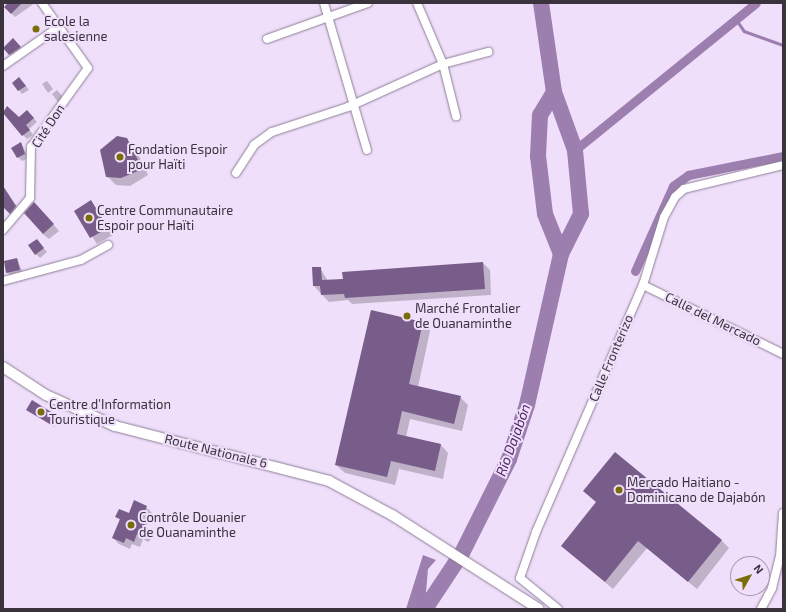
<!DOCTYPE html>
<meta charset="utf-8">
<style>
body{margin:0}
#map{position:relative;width:786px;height:612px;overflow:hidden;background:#efdffa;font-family:"Exo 2",sans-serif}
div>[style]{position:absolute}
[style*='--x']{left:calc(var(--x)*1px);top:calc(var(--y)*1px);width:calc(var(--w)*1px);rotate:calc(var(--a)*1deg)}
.water>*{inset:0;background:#9c7faf}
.shadow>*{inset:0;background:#0003}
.stream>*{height:2.5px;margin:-1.25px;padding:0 1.25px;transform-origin:1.25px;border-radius:1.25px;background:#9c7faf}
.canal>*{height:9px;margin:-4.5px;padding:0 4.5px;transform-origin:4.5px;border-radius:4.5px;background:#9c7faf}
.river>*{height:16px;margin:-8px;padding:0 8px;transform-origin:8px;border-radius:8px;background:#9c7faf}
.building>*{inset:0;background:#785c89}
.roads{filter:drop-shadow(0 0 1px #8d7e96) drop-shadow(0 0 1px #8d7e96)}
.minor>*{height:8px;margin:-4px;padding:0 4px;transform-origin:4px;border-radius:4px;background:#fff}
.major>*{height:10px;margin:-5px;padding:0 5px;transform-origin:5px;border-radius:5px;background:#fff}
.dots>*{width:11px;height:11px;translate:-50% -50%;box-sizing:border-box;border:2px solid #efdffa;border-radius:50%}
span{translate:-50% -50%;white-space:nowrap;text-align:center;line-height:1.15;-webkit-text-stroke:4px #efdffa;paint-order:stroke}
.poi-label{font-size:13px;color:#3a333e}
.left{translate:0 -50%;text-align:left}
.street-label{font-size:13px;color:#3a333e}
.water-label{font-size:14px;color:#4f2964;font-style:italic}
.frame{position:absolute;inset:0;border:4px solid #3a333e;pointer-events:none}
.north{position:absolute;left:730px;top:556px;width:40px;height:40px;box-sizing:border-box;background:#efdffa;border:1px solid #a79aaf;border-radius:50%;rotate:51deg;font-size:11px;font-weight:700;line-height:16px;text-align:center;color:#3a333e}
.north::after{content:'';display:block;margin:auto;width:14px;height:18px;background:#796d09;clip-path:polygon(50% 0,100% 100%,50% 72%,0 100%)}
</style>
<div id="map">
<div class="water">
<i style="clip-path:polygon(423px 555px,436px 560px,428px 569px,426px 592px,431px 609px,406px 609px)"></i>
</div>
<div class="shadow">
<i style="clip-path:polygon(12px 3px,35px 3px,15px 17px,5px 7px)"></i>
<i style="clip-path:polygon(13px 40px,24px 51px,14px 58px,4px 48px)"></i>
<i style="clip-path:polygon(19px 78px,29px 90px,22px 94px,13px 83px)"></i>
<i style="clip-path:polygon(47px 81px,53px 89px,48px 93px,42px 84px)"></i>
<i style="clip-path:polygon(57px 90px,63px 97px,58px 102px,52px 94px)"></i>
<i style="clip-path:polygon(7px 107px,19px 119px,31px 115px,37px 122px,29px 129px,33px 135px,27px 139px,23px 135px,3px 112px)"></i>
<i style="clip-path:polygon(126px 139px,135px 148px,148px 175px,130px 186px,116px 185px,107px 176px)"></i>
<i style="clip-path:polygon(21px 143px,29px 158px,22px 161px,18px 157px)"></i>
<i style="clip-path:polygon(3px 186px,19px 210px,14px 217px,3px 206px)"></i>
<i style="clip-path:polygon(91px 201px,113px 235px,97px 244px,76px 211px)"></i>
<i style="clip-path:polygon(40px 209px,59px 231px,49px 239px,43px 234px)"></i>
<i style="clip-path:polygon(37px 240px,47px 252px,40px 258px,36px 254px)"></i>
<i style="clip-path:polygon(17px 259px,23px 273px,11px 276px,7px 272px)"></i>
<i style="clip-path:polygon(483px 263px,490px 270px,491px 295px,352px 304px,348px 300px,329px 302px,314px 286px,313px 268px,320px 268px,328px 281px)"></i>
<i style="clip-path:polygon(422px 323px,430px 331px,418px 387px,460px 397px,468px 405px,462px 431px,410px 419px,406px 437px,440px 444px,448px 453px,443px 479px,399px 469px,395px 485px,345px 473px,336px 465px)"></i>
<i style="clip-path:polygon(27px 410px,55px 416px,59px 420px,54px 427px)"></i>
<i style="clip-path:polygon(597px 502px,721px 540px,729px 548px,697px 589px,647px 548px,613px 589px,562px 546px)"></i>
<i style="clip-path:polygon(146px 507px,152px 513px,146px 527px,154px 536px,148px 542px,143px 539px,140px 547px,132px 544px,130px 549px,119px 544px,113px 538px,121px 521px,117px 517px)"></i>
</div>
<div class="stream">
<i style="--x:736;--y:19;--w:14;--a:56"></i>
<i style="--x:744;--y:31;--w:41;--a:19.7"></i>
</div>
<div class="canal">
<i style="--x:575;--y:150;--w:233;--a:-39.1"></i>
<i style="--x:635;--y:271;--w:93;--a:-65.9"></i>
<i style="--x:673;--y:186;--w:19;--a:-36"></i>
<i style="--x:688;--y:175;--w:97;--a:-11.3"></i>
</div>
<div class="river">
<i style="--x:554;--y:92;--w:27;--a:121"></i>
<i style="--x:540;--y:115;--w:41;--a:92.8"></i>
<i style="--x:538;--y:156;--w:58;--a:83.1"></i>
<i style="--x:545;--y:214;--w:43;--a:68.2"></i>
<i style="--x:425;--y:609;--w:67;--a:-56.5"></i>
<i style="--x:462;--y:553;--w:105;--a:-63.4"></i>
<i style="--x:509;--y:459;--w:57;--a:-71.6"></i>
<i style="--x:527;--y:405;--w:155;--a:-77.3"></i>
<i style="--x:561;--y:254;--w:45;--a:-63.4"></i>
<i style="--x:581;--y:214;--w:64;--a:-95.4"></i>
<i style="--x:575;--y:150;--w:62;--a:-109.9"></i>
<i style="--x:554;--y:92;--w:90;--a:-98.3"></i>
</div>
<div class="building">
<i style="clip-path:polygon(8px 3px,22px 3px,11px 14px,4px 7px)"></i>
<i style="clip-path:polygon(13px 38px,21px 47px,9px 55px,3px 48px)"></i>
<i style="clip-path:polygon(19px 77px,26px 86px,18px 91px,12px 83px)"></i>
<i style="clip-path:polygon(7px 106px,19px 117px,27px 110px,34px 118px,26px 125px,30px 130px,22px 136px,3px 113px)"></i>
<i style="clip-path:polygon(117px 136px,127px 138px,141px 166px,138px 171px,121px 178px,106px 177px,100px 150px)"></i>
<i style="clip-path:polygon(21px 142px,25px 154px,17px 158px,11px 148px)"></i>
<i style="clip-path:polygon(3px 186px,16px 206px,10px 214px,3px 207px)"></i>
<i style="clip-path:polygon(91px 200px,108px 228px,90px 238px,74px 211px)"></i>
<i style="clip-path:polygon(34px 202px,54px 224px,43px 234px,24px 213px)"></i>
<i style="clip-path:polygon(37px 239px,44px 248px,35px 255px,28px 245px)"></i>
<i style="clip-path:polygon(17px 258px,20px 270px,6px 273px,4px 261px)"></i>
<i style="clip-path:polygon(483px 262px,485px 289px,345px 298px,344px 294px,321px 295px,320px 286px,313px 286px,312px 267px,321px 267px,322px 280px,343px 279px,342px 272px)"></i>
<i style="clip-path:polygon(371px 310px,423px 322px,409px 384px,461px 396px,454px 424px,402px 411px,397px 434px,441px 444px,435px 471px,391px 461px,387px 477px,335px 465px)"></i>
<i style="clip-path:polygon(32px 400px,56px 415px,50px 424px,26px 410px)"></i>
<i style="clip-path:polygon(615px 452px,722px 540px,688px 582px,638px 541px,605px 582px,561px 546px,596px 502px,583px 491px)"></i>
<i style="clip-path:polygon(134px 500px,147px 506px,141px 520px,149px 530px,141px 536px,137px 534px,134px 542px,126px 538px,124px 543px,112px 538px,120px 519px,115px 517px,119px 509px,129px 513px)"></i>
</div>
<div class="roads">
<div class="minor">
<i style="--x:324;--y:3;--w:153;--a:73.7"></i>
<i style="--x:417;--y:3;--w:66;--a:66.9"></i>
<i style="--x:443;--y:64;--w:47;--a:-14.9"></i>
<i style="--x:267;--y:39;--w:107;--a:-19.6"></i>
<i style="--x:3;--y:66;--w:68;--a:-34.9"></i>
<i style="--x:236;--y:173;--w:33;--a:-57"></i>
<i style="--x:254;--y:145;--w:22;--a:-36"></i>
<i style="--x:272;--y:132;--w:80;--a:-18.2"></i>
<i style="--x:348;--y:107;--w:104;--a:-24.4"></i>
<i style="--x:443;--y:64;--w:54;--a:76"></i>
<i style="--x:3;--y:230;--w:42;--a:-49.8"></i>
<i style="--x:30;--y:198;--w:51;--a:-88.9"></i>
<i style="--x:31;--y:147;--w:97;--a:-54.2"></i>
<i style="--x:88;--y:68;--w:80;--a:-125.3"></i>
<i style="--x:3;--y:281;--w:81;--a:-15.1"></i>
<i style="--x:81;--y:260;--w:31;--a:-29"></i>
<i style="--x:643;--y:285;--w:156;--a:26.2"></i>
<i style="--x:558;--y:609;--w:49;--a:-140.8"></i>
<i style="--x:520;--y:578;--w:49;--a:-70.8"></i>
<i style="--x:536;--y:532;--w:269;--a:-66.6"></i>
<i style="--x:643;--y:285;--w:71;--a:-72.8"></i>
<i style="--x:664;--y:217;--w:23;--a:-61"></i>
<i style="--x:675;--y:197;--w:12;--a:-42"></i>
<i style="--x:684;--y:189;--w:102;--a:-13.6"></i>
<i style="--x:761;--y:609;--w:24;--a:-62"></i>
<i style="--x:772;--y:588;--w:32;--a:-76"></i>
<i style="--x:780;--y:557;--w:44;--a:-86.1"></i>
</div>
<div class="major">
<i style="--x:3;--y:367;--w:51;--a:33.1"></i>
<i style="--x:46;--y:395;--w:76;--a:24.2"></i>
<i style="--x:115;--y:426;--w:221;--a:14.4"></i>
<i style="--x:329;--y:481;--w:72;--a:28.4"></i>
<i style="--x:392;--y:515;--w:174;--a:32.6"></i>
</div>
</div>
<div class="dots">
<i style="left:36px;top:29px;background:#796d09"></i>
<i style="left:120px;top:157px;background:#796d09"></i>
<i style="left:89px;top:218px;background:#796d09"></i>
<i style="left:407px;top:316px;background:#796d09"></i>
<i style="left:41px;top:412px;background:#796d09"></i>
<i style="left:619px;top:490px;background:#796d09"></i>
<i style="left:131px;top:525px;background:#796d09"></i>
</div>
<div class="poi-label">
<span class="left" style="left:44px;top:29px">Ecole la<br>salesienne</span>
<span class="left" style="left:128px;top:157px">Fondation Espoir<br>pour Haïti</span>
<span class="left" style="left:97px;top:218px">Centre Communautaire<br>Espoir pour Haïti</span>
<span class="left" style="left:415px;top:316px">Marché Frontalier<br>de Ouanaminthe</span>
<span class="left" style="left:49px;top:412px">Centre d'Information<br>Touristique</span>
<span class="left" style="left:627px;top:490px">Mercado Haitiano -<br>Dominicano de Dajabón</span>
<span class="left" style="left:139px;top:525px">Contrôle Douanier<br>de Ouanaminthe</span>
</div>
<div class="street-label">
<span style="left:48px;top:126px;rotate:-57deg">Cité Don</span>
<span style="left:713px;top:319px;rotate:26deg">Calle del Mercado</span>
<span style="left:611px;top:358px;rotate:-67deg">Calle Fronterizo</span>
<span style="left:216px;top:451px;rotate:14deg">Route Nationale 6</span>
</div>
<div class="water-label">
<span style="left:513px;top:440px;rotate:-70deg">Río Dajabón</span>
</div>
<div class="frame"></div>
<div class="north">N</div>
</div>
